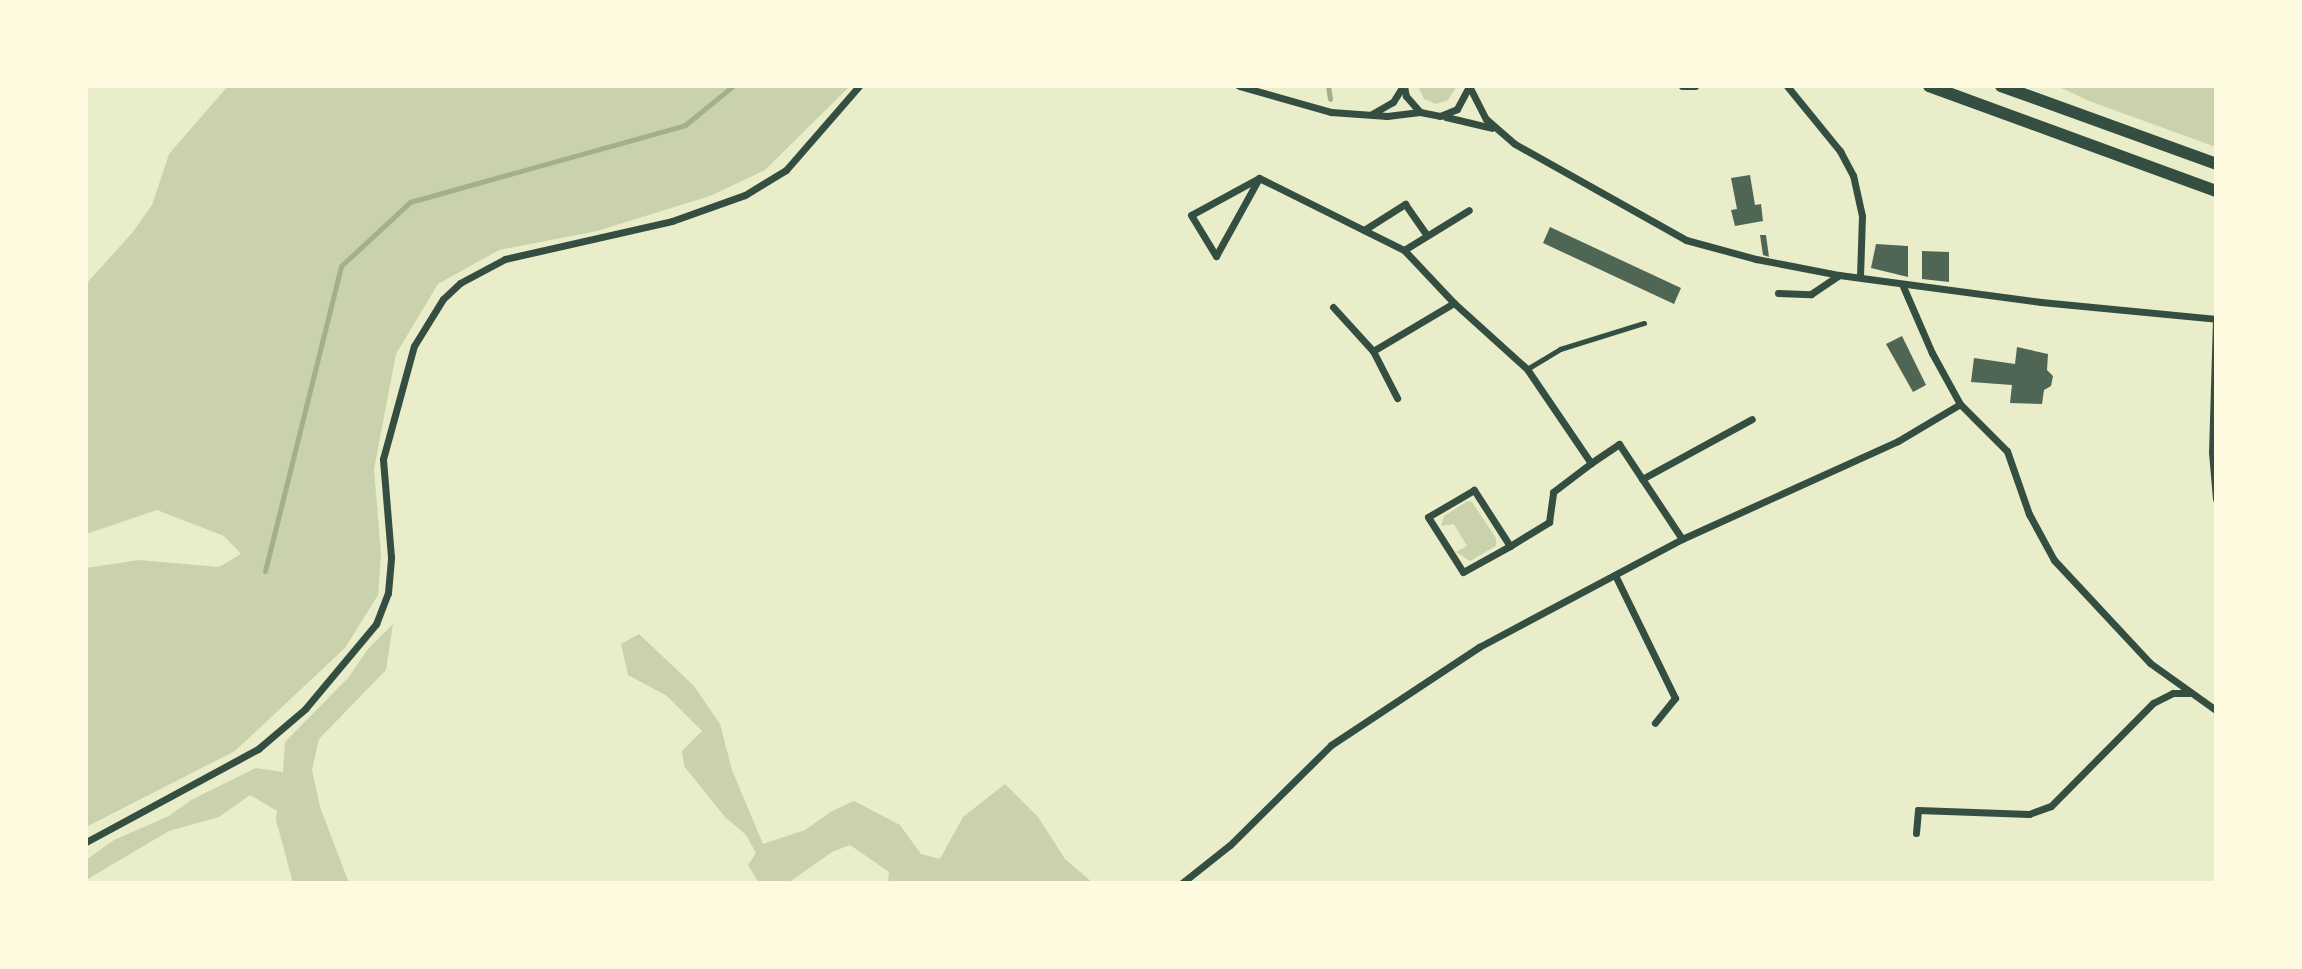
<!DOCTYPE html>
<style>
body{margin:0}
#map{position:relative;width:2302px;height:969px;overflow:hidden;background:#e9edc9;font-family:"Fira Sans",sans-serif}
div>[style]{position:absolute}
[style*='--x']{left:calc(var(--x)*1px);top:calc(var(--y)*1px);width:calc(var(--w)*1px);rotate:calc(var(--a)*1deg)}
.green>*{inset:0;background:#cad2ad}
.stream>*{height:5px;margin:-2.5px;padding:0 2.5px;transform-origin:2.5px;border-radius:2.5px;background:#a3b18a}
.building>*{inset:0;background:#4f6655}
.pedestrian>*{height:5px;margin:-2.5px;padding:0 2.5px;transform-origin:2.5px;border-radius:2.5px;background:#344e41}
.minor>*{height:7px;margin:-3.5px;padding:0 3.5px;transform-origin:3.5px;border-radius:3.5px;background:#344e41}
.trunk>*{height:12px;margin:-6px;padding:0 6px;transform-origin:6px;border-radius:6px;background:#344e41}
span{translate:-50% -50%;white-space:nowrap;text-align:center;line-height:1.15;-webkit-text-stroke:8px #fefae0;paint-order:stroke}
.frame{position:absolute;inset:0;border:88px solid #fefae0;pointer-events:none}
</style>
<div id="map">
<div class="green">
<i style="clip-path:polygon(228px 86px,850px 86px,765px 170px,710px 196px,597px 231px,499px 250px,438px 284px,396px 354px,374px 469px,381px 554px,378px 595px,345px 648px,235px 751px,86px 827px,86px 568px,139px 560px,219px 567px,241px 554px,224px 536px,157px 510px,86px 534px,86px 284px,132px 233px,152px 205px,169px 154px)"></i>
<i style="clip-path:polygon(1418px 86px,1457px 86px,1448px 100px,1436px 104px,1424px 99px)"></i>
<i style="clip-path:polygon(2057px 86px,2216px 86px,2216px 147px,2089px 101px)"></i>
<i style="clip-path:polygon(1468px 501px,1472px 502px,1496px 538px,1496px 546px,1470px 561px,1456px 552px,1467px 546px,1454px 524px,1441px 526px,1444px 516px)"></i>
<i style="clip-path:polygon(393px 624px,386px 670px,319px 739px,312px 770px,320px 807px,349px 883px,293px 883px,276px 820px,277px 811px,250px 795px,219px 817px,169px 831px,86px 880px,86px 860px,114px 840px,169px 816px,191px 800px,256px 768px,283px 772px,285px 742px,348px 678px,368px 649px)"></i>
<i style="clip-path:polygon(639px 634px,694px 686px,720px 724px,732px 770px,763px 844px,805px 830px,832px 811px,854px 801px,900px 825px,921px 854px,940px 859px,963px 817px,1005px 784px,1038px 817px,1065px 859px,1093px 883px,888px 883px,889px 872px,850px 845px,832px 852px,788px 883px,759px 883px,748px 865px,756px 853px,746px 835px,725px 817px,684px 766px,682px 751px,702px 731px,667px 696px,628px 675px,621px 644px)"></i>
</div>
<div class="stream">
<i style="--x:1328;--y:86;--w:13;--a:81"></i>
<i style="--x:265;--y:571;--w:314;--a:-76"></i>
<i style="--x:341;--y:266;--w:94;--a:-42.8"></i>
<i style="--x:410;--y:202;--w:286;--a:-15.6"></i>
<i style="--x:685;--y:125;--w:62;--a:-39.1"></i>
</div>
<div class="building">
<i style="clip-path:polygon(1750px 175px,1755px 205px,1761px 204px,1763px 221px,1735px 226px,1731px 210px,1737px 209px,1731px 178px)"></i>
<i style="clip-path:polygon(1550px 227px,1681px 288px,1674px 304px,1543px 243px)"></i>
<i style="clip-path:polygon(1760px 235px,1766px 235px,1769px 257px,1763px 255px)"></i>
<i style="clip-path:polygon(1876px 244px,1908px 246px,1908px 277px,1871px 268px)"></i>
<i style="clip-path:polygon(1922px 251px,1949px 252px,1949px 282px,1922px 279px)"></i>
<i style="clip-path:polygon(1902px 336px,1926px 385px,1913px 392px,1886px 344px)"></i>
<i style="clip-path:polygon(2017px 347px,2048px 354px,2047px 370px,2053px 376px,2051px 386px,2044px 390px,2042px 404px,2010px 403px,2012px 385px,1971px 382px,1974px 358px,2015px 364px)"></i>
</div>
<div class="pedestrian">
<i style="--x:1527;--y:369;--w:39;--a:-31"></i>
<i style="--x:1560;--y:349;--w:88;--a:-17.2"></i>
</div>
<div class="minor">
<i style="--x:1239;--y:86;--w:96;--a:15.8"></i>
<i style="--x:1331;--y:112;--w:56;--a:4.1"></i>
<i style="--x:1387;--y:116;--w:33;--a:-7"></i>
<i style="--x:1404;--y:86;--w:10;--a:79"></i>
<i style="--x:1406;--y:96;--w:21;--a:49"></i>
<i style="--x:1420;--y:112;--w:20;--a:11"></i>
<i style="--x:1440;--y:116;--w:18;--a:-22"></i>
<i style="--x:1457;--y:109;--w:26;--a:-62"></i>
<i style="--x:1469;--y:86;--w:37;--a:63"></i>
<i style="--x:1486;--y:119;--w:38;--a:41"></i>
<i style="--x:1515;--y:144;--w:196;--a:29.3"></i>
<i style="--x:1686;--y:240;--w:73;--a:15.2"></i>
<i style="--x:1756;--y:259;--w:85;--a:10.9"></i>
<i style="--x:1839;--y:275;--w:204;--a:7.6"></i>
<i style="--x:2041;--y:302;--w:176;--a:5.5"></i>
<i style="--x:1682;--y:86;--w:13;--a:0"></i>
<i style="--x:1787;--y:86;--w:84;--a:50.8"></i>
<i style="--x:1840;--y:151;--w:27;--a:62"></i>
<i style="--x:1853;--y:175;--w:42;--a:77.6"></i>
<i style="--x:1862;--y:216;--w:61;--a:91.9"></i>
<i style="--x:1372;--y:114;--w:24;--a:-30"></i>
<i style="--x:1393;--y:102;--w:19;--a:-58"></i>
<i style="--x:1446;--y:117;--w:47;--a:13.4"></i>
<i style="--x:1259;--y:178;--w:77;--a:151.4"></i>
<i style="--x:1191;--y:215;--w:48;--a:58.6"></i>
<i style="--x:1216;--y:256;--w:89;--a:-61.1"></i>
<i style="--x:1259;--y:178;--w:162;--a:26.4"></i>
<i style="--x:1404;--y:250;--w:73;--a:46.7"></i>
<i style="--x:1454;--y:303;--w:98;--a:42.1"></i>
<i style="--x:1527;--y:369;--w:114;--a:55.8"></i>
<i style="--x:1591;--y:463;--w:34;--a:-34"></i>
<i style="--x:1619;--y:444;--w:114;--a:56.4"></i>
<i style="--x:1364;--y:230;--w:49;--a:-32.4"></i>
<i style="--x:1405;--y:204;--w:38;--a:55"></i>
<i style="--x:1404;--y:250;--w:76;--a:-31.6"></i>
<i style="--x:1902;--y:284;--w:75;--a:66.5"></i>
<i style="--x:1932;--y:353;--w:58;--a:61.2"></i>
<i style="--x:1960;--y:404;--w:66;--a:45"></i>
<i style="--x:2007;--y:451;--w:67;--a:70.8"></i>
<i style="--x:2029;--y:514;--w:52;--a:61.5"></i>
<i style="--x:2054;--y:560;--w:141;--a:47"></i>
<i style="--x:2150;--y:663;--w:81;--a:35.5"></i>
<i style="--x:1778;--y:293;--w:33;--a:2"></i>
<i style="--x:1811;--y:294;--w:34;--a:-34"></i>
<i style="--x:1333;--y:307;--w:59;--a:47.7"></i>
<i style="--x:1373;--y:351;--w:53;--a:62.9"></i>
<i style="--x:2216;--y:319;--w:133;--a:91.7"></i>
<i style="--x:2212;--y:452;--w:47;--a:85.1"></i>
<i style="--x:1373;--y:351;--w:94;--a:-30.7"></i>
<i style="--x:1642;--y:479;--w:125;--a:-28.6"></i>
<i style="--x:1510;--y:546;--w:67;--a:-122.7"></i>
<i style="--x:1474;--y:490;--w:53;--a:149.6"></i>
<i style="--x:1428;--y:517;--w:65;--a:57.5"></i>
<i style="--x:1463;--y:572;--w:54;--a:-29"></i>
<i style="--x:1510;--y:546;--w:46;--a:-31.6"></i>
<i style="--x:1549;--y:522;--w:30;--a:-82"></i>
<i style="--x:1553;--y:492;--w:48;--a:-37.3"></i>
<i style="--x:1615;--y:575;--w:137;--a:64"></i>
<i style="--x:1675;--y:698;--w:32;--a:129"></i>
<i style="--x:1916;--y:833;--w:23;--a:-85"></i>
<i style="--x:1918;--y:810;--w:111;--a:2.1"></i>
<i style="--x:2029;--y:814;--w:23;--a:-20"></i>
<i style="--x:2051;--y:806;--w:145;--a:-45.3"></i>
<i style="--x:2153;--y:703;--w:22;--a:-27"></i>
<i style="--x:2173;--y:693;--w:16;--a:0"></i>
<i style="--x:86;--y:842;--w:196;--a:-28.4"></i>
<i style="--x:258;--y:749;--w:62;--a:-40.4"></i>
<i style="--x:305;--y:709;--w:111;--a:-50.1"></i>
<i style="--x:376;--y:624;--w:33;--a:-69"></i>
<i style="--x:388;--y:593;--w:36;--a:-85"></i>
<i style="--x:391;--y:557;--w:98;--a:-94.7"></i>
<i style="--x:383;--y:459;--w:117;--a:-74.7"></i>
<i style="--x:414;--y:346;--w:55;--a:-58.3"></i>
<i style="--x:443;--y:299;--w:23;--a:-43"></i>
<i style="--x:460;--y:283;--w:51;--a:-28.1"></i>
<i style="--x:505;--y:259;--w:171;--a:-12.8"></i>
<i style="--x:672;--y:221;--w:77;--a:-19.6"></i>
<i style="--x:745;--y:195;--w:48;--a:-31.4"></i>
<i style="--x:786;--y:170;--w:111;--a:-49"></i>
<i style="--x:1182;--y:883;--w:61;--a:-38.4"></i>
<i style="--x:1230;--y:845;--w:142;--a:-44.7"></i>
<i style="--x:1331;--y:745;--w:178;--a:-33.5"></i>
<i style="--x:1479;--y:647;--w:230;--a:-28"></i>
<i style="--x:1682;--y:539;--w:237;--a:-24.4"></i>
<i style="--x:1898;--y:441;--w:72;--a:-30.8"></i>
</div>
<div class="trunk">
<i style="--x:1929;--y:86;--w:306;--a:20.1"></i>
<i style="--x:2001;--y:86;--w:229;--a:19.9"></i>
</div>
<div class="frame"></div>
</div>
